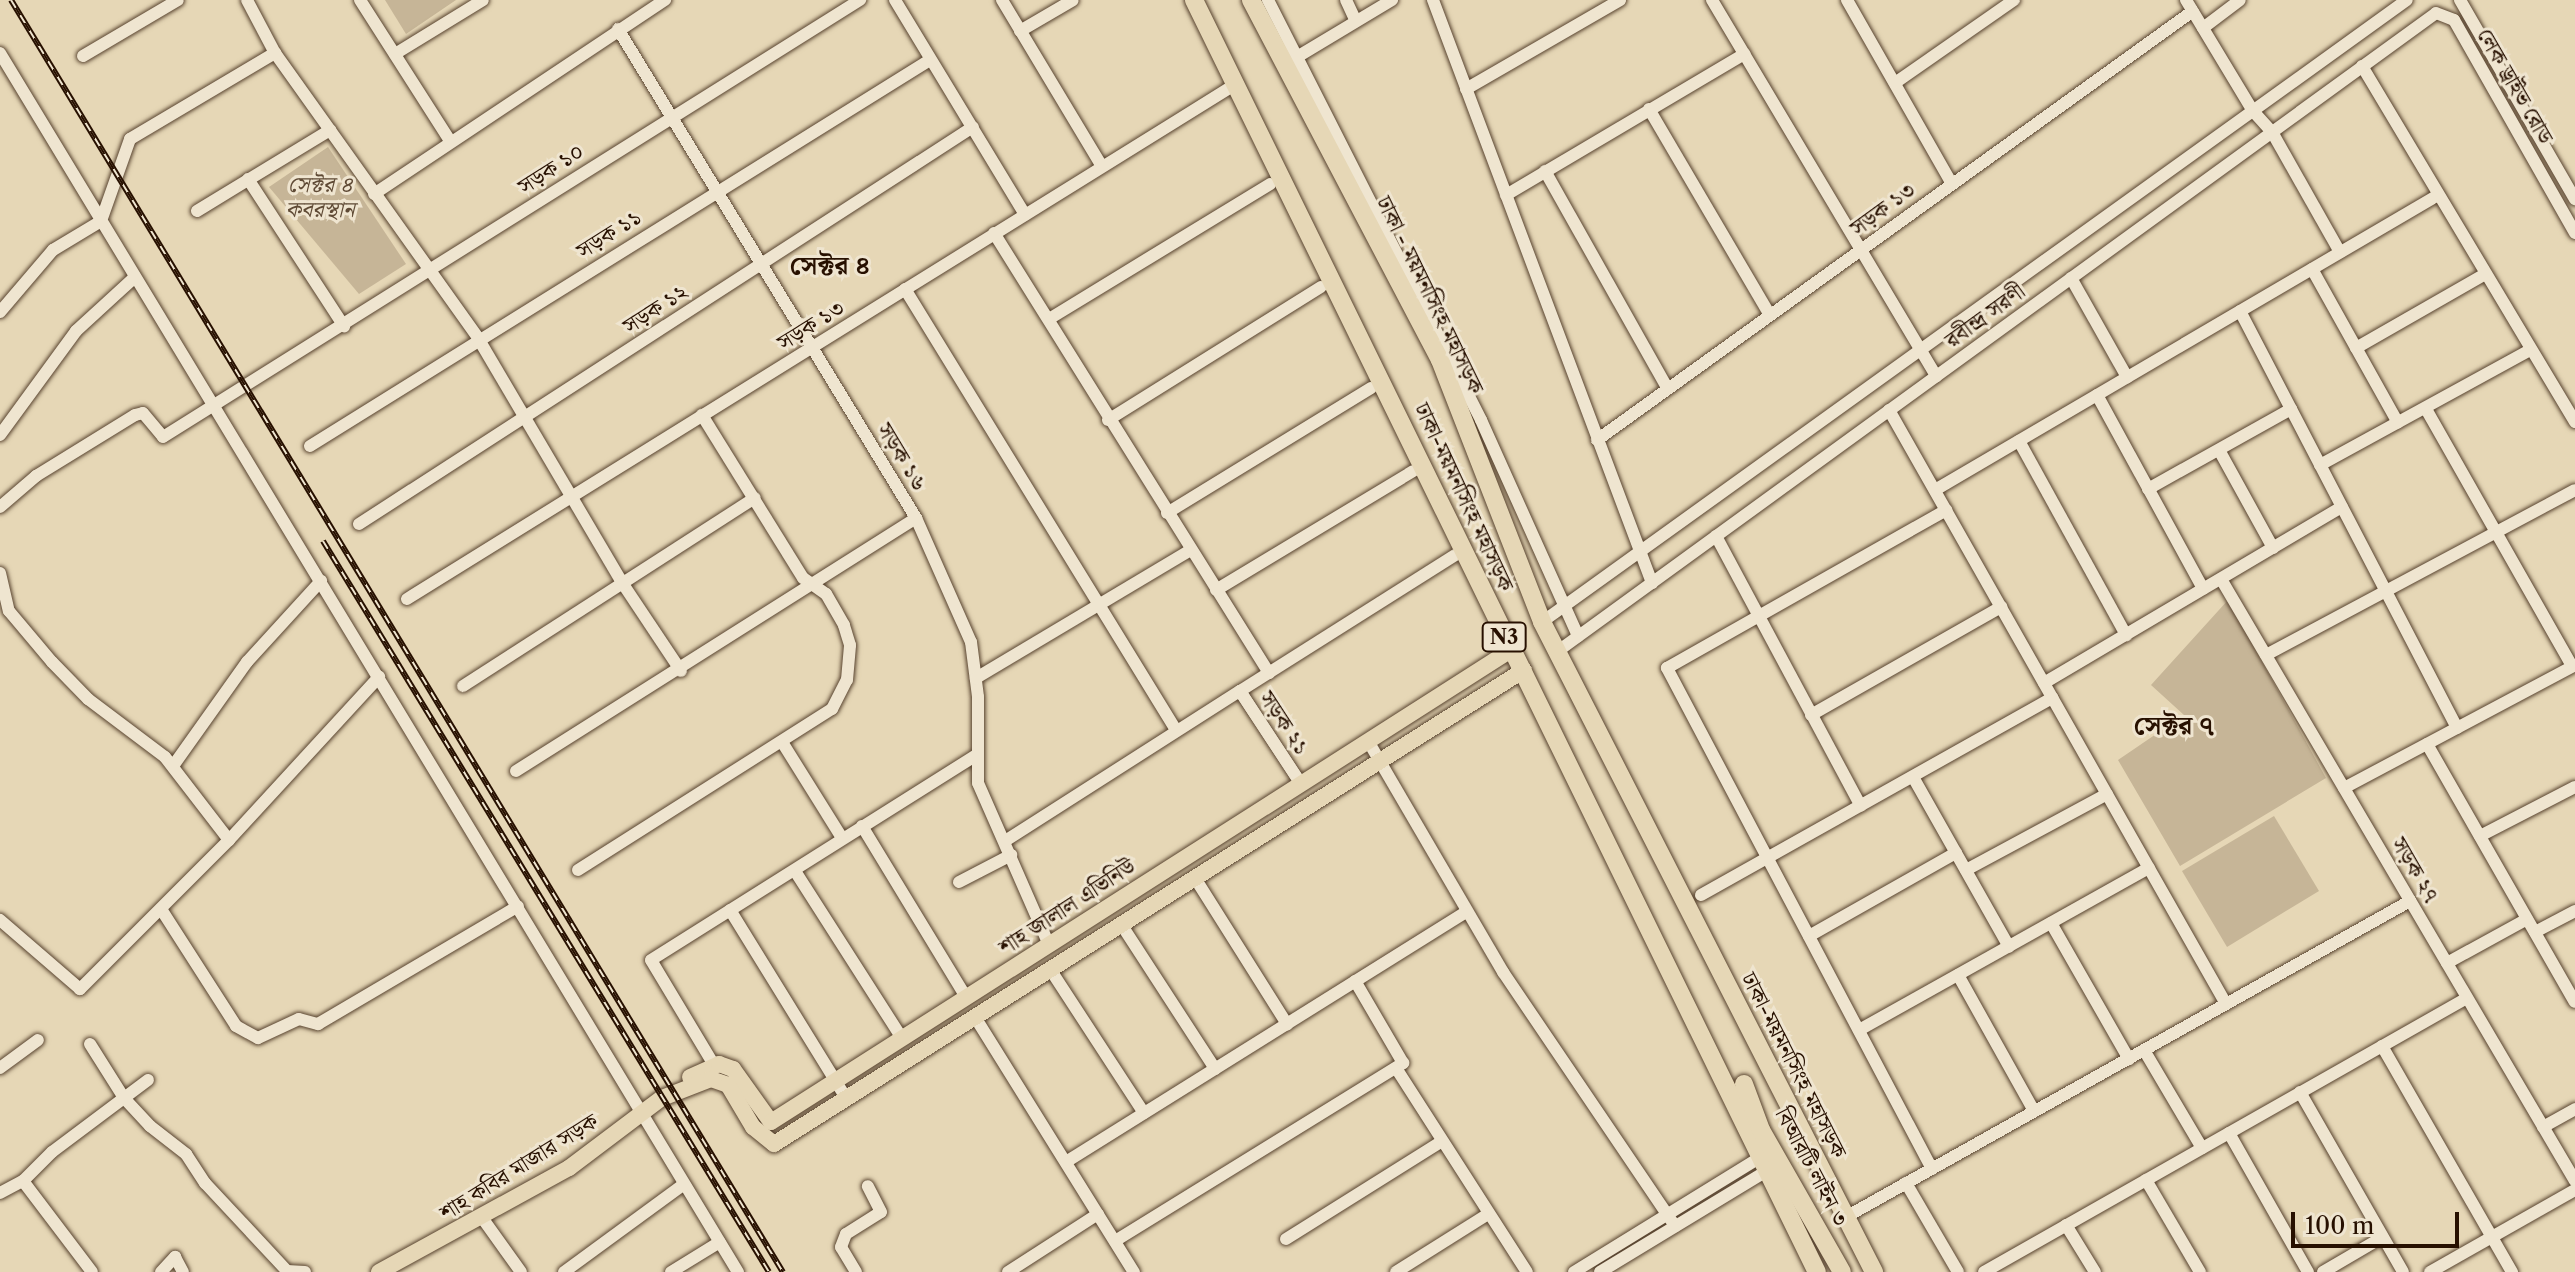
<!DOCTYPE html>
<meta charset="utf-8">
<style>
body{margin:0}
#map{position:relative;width:2575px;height:1272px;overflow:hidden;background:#e6d7b6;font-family:"Libre Caslon Text","Noto Serif Bengali",serif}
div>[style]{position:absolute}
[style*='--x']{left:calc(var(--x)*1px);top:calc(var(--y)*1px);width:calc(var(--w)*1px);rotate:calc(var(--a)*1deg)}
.green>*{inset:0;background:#c6b597}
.roads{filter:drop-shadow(0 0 2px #57422e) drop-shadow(0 0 2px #57422e)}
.minor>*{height:12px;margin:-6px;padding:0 6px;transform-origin:6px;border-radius:6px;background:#efe5d0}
.major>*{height:16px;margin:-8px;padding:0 8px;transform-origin:8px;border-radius:8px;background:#e6d7b6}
.highway>*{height:18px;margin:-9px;padding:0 9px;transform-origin:9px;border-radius:9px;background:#e6d7b6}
.rail>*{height:6px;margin-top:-3px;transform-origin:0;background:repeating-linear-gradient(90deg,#efe5d0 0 9px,#271000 0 18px);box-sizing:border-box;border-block:2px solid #271000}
span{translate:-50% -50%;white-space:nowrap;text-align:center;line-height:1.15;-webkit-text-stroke:6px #efe5d0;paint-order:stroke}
.shield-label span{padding:2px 6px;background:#efe5d0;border:2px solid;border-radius:6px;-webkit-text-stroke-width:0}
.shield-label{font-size:20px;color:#271000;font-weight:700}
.street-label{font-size:22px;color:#271000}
.park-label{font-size:22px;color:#5f4a35;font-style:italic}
.quarter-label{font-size:26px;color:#271000;font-weight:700}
.scale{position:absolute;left:2291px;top:1212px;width:168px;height:36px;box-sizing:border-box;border:4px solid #271000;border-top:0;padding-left:10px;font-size:24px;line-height:28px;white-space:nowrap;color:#271000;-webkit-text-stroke:6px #efe5d0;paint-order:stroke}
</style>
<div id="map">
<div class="green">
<i style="clip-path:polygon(385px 0,456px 0,406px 34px)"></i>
<i style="clip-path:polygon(328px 147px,406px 264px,359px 294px,269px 187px)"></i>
<i style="clip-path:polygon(2228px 600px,2326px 778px,2180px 866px,2118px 760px,2184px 715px,2151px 685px)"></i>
<i style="clip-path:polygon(2274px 816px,2319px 891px,2227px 947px,2182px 871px)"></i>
</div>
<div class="roads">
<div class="minor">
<i style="--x:247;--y:0;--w:60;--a:62.2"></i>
<i style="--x:275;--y:53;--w:350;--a:54.5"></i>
<i style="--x:478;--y:338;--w:282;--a:59.5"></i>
<i style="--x:621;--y:581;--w:108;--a:56.3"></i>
<i style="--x:360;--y:0;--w:167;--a:57.4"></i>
<i style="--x:895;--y:0;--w:251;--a:58.8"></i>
<i style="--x:1002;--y:0;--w:192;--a:59"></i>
<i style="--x:1268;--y:0;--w:471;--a:63.1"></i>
<i style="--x:1481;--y:420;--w:237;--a:65.8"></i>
<i style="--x:1346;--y:0;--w:23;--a:65"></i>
<i style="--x:1433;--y:0;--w:623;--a:69.41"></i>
<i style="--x:1712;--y:0;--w:438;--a:59.2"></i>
<i style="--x:1847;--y:0;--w:212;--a:60.3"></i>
<i style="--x:2186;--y:0;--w:130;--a:58.9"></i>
<i style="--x:2253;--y:111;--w:28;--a:48"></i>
<i style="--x:2272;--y:132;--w:138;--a:60.5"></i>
<i style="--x:2460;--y:0;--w:230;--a:60"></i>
<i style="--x:2436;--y:13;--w:19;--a:21"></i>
<i style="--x:2454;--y:20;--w:245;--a:60.4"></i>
<i style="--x:2203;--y:28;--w:46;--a:-37.1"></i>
<i style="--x:618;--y:29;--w:573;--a:58.64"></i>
<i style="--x:916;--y:518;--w:136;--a:66.1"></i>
<i style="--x:971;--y:642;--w:55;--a:82.7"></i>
<i style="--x:978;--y:697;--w:86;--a:90"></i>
<i style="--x:978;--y:783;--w:177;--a:66.3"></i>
<i style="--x:1020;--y:31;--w:61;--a:-30.3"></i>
<i style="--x:0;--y:53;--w:1425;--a:58.81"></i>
<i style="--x:395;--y:54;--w:103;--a:-31.5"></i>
<i style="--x:83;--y:56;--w:110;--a:-30.5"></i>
<i style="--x:1297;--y:57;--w:111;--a:-31"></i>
<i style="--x:2362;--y:66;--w:415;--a:59.1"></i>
<i style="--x:1895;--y:83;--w:145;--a:-34.9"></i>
<i style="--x:1466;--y:89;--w:178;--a:-30"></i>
<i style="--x:1649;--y:109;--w:239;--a:59.6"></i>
<i style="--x:1545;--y:171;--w:250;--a:60.6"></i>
<i style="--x:248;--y:179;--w:176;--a:56.9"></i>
<i style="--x:374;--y:194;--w:350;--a:-33.7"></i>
<i style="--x:1506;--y:195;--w:277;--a:-30.6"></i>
<i style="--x:197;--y:211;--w:156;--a:-31.3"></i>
<i style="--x:994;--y:233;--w:519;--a:57.99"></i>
<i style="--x:2312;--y:269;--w:176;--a:60.8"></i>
<i style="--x:2071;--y:278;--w:114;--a:60.5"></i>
<i style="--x:905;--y:289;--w:518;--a:58.43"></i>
<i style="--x:2240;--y:311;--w:470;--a:62.5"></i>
<i style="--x:0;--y:312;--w:82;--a:-49.5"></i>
<i style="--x:53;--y:250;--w:56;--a:-31.1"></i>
<i style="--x:101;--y:221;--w:87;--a:-70.5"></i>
<i style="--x:130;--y:139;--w:169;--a:-30.7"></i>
<i style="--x:1049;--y:319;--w:259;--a:-31.4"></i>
<i style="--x:2356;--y:348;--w:149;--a:-29.8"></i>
<i style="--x:2097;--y:395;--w:221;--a:61.3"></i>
<i style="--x:2426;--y:409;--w:296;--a:60.4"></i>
<i style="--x:1889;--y:410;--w:683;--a:60.43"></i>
<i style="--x:1108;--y:420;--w:251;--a:-32"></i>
<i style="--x:0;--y:435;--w:129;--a:-53.8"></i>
<i style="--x:76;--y:331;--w:80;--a:-42.5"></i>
<i style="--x:1597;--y:440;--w:734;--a:-35.75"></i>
<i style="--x:2019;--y:441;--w:222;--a:61.1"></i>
<i style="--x:310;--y:446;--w:730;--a:-31.91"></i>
<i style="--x:2219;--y:450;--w:112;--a:61.1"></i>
<i style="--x:2320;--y:465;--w:239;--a:-28.7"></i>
<i style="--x:2148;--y:489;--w:164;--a:-29.2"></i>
<i style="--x:1935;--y:490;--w:583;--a:-30.39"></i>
<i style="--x:0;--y:507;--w:48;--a:-40.7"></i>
<i style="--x:36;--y:476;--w:116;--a:-31.6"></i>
<i style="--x:135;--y:415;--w:8;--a:-14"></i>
<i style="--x:143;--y:413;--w:31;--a:50"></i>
<i style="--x:163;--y:437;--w:823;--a:-32.09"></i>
<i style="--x:1167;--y:513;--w:239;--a:-31.5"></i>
<i style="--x:359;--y:524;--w:731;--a:-32.89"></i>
<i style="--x:1716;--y:536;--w:306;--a:61.8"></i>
<i style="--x:0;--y:573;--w:39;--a:77"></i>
<i style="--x:9;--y:611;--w:67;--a:49.9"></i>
<i style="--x:52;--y:662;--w:52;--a:45.8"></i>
<i style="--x:88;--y:699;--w:96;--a:37"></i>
<i style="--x:165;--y:757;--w:105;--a:52.4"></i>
<i style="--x:229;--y:840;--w:211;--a:135"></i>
<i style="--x:80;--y:989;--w:106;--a:-139.2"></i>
<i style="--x:2221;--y:579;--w:698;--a:59.54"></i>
<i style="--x:1216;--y:590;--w:230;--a:-31.1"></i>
<i style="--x:407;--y:599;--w:976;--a:-31.85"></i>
<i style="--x:1542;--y:622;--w:1065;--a:-35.72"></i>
<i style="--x:1558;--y:651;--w:1085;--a:-36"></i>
<i style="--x:2266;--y:655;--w:350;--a:-28.1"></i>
<i style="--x:976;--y:678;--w:250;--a:-30.8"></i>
<i style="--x:2044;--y:683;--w:346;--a:-30.6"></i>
<i style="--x:463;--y:686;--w:347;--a:-32.8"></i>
<i style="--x:1811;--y:715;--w:219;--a:-29.6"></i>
<i style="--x:1368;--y:741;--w:268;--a:59.7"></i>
<i style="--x:1503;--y:972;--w:307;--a:55.9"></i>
<i style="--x:782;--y:742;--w:113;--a:58"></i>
<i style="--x:2427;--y:744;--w:297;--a:60.2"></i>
<i style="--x:173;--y:766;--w:128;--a:-54.6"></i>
<i style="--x:247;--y:662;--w:110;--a:-47.6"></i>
<i style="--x:516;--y:771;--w:473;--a:-32.3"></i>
<i style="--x:1913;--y:777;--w:195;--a:60.5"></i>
<i style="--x:2344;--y:788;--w:262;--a:-28"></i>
<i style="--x:862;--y:826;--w:200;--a:58.7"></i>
<i style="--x:2480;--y:836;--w:107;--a:-27.3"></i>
<i style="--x:229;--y:840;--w:222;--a:-47.4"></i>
<i style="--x:1005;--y:841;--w:279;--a:-32.6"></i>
<i style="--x:1240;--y:691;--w:111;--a:56.7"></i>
<i style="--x:1301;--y:784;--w:111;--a:-123.3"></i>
<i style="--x:1240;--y:691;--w:254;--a:-32.3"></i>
<i style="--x:578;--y:870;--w:301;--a:-32.4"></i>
<i style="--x:832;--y:709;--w:33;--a:-63"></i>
<i style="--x:847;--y:680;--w:35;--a:-85"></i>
<i style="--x:850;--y:645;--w:21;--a:-107"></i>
<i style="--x:844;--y:625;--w:36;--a:-120"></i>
<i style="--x:826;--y:594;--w:28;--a:-145"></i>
<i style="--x:803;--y:578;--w:192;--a:-121.8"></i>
<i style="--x:1966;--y:870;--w:160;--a:-28.3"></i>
<i style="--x:795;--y:871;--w:198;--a:57.4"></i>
<i style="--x:1195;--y:878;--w:173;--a:57.8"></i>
<i style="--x:959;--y:882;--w:59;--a:-27.4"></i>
<i style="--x:1701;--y:895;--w:403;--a:-29.3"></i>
<i style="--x:161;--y:909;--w:139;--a:57.3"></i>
<i style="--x:236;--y:1026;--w:25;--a:29"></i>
<i style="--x:258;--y:1038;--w:45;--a:-24.9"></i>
<i style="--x:299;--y:1019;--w:20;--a:15"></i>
<i style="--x:318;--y:1024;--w:232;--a:-30.5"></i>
<i style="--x:730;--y:910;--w:221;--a:58.3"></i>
<i style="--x:2051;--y:923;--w:157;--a:60.2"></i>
<i style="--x:1121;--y:924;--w:173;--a:57"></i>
<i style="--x:2535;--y:932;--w:45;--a:-27.7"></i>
<i style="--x:1809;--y:936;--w:169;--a:-29.5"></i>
<i style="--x:2447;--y:963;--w:91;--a:-28.8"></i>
<i style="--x:1050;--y:969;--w:172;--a:56.9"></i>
<i style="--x:1958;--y:975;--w:156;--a:60.8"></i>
<i style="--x:975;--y:1017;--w:301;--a:58.1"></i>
<i style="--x:1859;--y:1030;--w:332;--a:-29.2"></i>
<i style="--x:90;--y:1044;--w:64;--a:57.8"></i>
<i style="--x:124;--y:1098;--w:38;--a:47"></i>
<i style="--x:150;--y:1126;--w:46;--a:37.9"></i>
<i style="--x:186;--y:1154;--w:35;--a:57"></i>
<i style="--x:205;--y:1183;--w:120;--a:47"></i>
<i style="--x:287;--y:1271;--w:18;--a:3"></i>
<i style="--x:2382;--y:1046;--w:261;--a:60.1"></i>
<i style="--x:2144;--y:1050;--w:114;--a:59.4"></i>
<i style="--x:714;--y:1065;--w:122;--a:-121"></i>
<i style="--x:651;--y:960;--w:383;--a:-32.2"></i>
<i style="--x:0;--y:1068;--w:47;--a:-36.4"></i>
<i style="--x:1396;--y:1068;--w:242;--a:57.3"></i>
<i style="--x:2300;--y:1092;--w:207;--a:60.2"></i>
<i style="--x:2543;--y:1127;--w:37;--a:-29"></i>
<i style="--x:2229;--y:1133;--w:160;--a:60.4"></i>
<i style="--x:1066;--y:1162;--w:472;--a:-32"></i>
<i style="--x:1932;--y:1169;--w:567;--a:-117.88"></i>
<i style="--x:1667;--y:668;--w:321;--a:-29.5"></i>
<i style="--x:2146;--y:1180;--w:107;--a:59.6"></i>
<i style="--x:23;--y:1181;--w:41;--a:-45"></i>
<i style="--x:52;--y:1152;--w:120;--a:-36.9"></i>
<i style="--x:1906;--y:1183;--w:103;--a:59.7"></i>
<i style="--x:0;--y:1193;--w:26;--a:-28"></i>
<i style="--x:23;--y:1181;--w:114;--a:52.8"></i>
<i style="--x:1844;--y:1218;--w:649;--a:-29.25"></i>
<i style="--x:483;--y:1219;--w:65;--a:54.4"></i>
<i style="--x:2066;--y:1225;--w:55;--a:58.3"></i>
<i style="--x:1286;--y:1239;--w:184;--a:-32.1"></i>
<i style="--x:1115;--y:1241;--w:339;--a:-31.7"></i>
<i style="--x:1403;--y:1063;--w:95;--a:-120.3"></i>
<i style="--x:161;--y:1272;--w:21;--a:-47"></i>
<i style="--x:175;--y:1257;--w:17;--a:62"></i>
<i style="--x:564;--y:1272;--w:147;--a:-36.2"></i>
<i style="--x:671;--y:1272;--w:57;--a:-31.5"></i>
<i style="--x:856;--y:1272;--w:29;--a:-121"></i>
<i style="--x:841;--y:1247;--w:14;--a:-69"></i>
<i style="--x:846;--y:1234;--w:41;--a:-32.2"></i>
<i style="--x:881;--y:1212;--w:29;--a:-117"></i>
<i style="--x:1008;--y:1272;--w:107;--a:-32.8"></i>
<i style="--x:1396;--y:1272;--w:109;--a:-32.2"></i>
<i style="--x:1574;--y:1272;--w:220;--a:-31.6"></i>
<i style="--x:1600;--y:1272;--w:195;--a:-31.2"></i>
<i style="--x:1984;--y:1272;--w:555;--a:-29.57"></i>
<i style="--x:2323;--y:1272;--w:69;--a:-30.3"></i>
<i style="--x:2430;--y:1272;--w:167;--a:-29.5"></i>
</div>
<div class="major">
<i style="--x:690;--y:1077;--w:32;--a:-24"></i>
<i style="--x:719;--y:1064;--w:15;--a:20"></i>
<i style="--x:733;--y:1069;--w:65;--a:54.4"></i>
<i style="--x:771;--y:1122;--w:878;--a:-32.53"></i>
<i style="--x:379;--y:1272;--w:217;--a:-28.7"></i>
<i style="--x:569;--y:1168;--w:116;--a:-37"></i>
<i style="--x:662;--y:1098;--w:53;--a:-21.2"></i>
<i style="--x:711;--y:1079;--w:18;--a:19"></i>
<i style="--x:728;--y:1085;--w:49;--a:59.2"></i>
<i style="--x:753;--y:1127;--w:27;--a:39"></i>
<i style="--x:774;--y:1144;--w:887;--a:-32.29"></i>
</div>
<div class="highway">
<i style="--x:1194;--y:0;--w:1416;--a:63.91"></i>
<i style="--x:1251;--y:0;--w:407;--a:62.3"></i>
<i style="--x:1440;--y:360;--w:281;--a:68.7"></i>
<i style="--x:1542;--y:622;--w:730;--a:62.94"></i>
<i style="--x:1744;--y:1084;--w:49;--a:69.7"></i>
<i style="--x:1761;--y:1130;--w:163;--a:60.3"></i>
</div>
</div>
<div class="rail">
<i style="--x:11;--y:0;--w:1488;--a:58.75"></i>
<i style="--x:323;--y:541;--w:856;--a:58.61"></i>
</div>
<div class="shield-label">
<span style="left:1504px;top:637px">N3</span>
</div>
<div class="street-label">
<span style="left:2515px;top:86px;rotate:60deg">লেক ড্রাইভ রোড</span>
<span style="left:551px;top:169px;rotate:-33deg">সড়ক ১০</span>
<span style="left:1883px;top:209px;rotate:-36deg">সড়ক ১৩</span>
<span style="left:609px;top:234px;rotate:-32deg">সড়ক ১১</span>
<span style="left:1430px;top:295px;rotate:64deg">ঢাকা - ময়মনসিংহ মহাসড়ক</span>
<span style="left:655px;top:309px;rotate:-33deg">সড়ক ১২</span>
<span style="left:1985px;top:316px;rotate:-36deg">রবীন্দ্র সরণী</span>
<span style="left:811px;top:325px;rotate:-32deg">সড়ক ১৩</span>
<span style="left:902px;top:457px;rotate:59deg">সড়ক ১৬</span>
<span style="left:1464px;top:497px;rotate:65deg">ঢাকা-ময়মনসিংহ মহাসড়ক</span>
<span style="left:1284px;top:723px;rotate:57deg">সড়ক ২১</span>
<span style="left:2415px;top:870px;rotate:60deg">সড়ক ২৭</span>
<span style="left:1067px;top:907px;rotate:-33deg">শাহ জালাল এভিনিউ</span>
<span style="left:1794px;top:1065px;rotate:63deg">ঢাকা-ময়মনসিংহ মহাসড়ক</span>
<span style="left:519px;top:1167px;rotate:-32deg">শাহ কবির মাজার সড়ক</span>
<span style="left:1812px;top:1167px;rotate:62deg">বিআরটি লাইন ৩</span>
</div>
<div class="park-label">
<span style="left:320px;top:197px">সেক্টর ৪<br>কবরস্থান</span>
</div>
<div class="quarter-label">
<span style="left:830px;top:266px">সেক্টর ৪</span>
<span style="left:2174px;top:726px">সেক্টর ৭</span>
</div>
<div class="scale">100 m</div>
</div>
